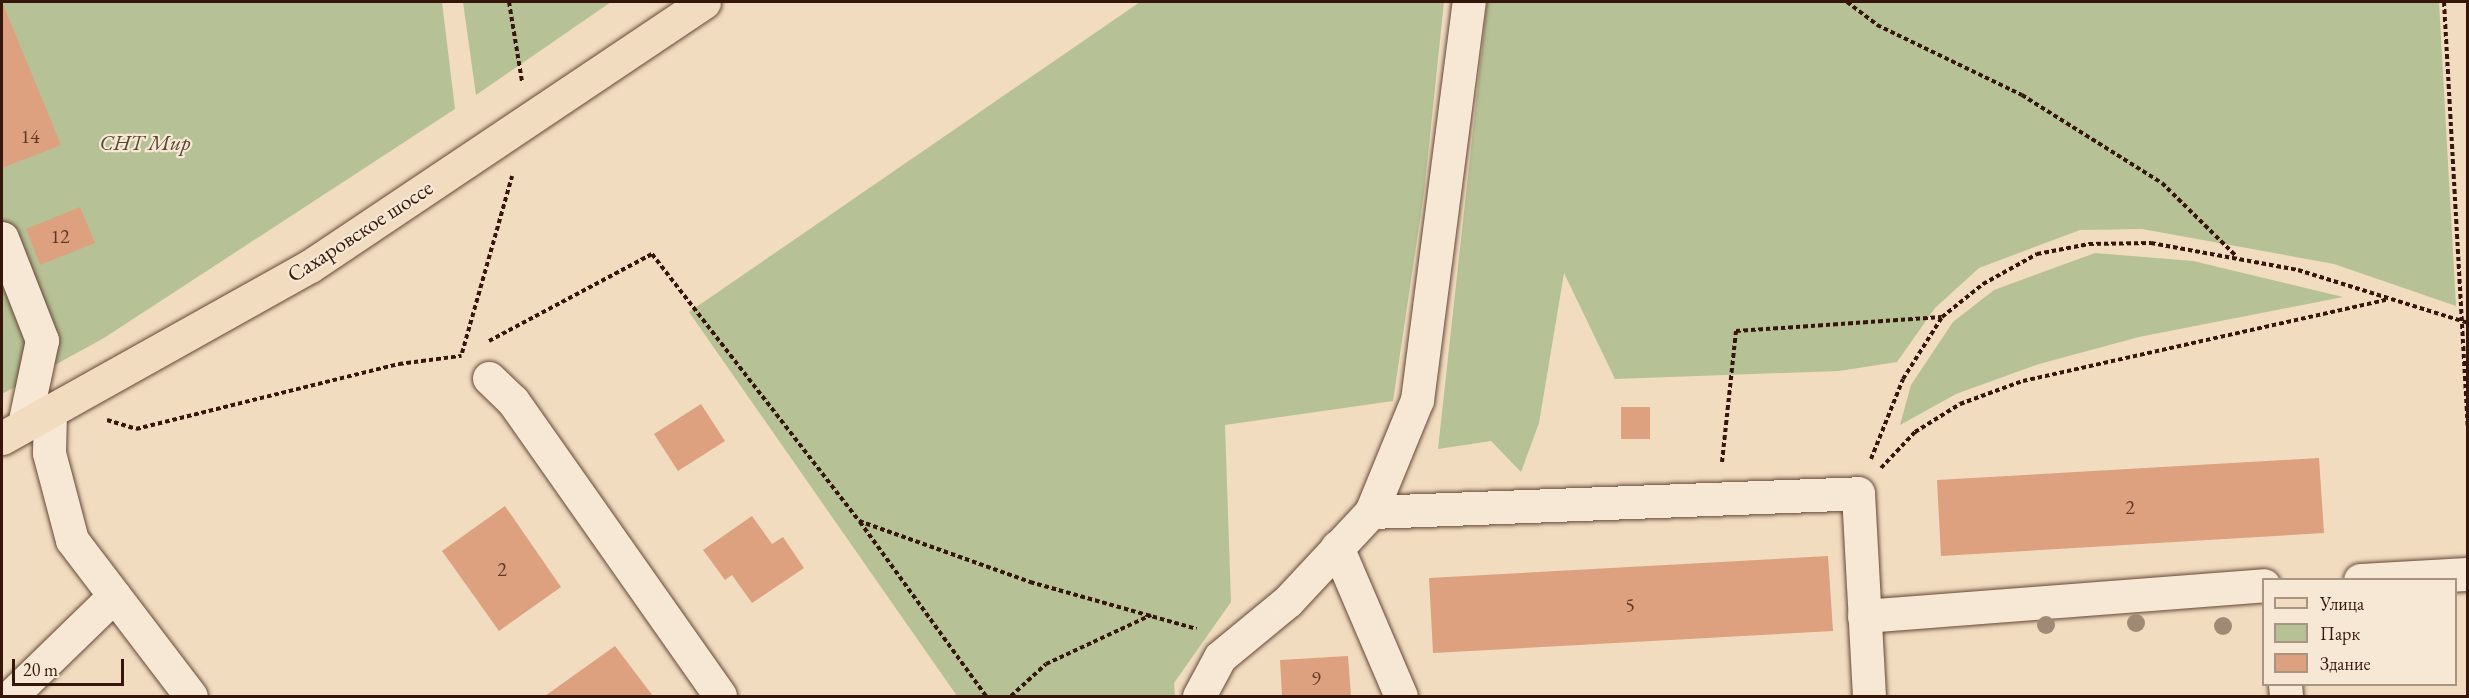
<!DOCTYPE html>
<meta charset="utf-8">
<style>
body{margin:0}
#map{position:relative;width:2469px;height:698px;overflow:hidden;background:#f1dcbf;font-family:"EB Garamond",serif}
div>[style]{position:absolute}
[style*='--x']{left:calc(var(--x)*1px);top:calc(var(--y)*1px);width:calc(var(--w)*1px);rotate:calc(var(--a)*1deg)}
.green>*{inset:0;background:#b6c195}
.building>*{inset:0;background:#dda17f}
.path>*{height:4px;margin-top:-2px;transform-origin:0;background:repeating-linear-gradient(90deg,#36160a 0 4.5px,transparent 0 7.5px)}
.roads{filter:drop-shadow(0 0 2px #654837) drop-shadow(0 0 2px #654837)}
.minor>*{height:33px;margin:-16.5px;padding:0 16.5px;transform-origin:16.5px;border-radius:16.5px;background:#f6e8d5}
.major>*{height:33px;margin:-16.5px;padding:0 16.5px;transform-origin:16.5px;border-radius:16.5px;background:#f1dcbf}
.trees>*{width:18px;height:18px;margin:-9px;border-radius:50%;background:#9f8b73}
span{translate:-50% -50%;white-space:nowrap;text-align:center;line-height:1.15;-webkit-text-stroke:4.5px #f6e8d5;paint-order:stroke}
.number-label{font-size:20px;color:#603927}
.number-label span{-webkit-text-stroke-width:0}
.park-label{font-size:22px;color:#5c4934;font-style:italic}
.street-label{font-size:22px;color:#36160a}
.frame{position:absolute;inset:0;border:3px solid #36160a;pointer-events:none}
.legend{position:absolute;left:2262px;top:578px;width:195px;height:108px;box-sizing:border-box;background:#f6e8d5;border:2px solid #a99484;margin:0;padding:8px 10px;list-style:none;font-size:18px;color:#36160a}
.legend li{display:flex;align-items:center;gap:12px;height:30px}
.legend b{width:30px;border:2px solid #a99484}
.scale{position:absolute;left:12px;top:659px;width:112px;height:27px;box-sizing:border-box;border:3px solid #36160a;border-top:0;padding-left:8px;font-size:18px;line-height:21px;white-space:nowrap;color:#36160a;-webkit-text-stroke:4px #f6e8d5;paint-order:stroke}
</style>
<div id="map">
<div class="green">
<i style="clip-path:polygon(2px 2px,442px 2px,455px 109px,104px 338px,2px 394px)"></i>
<i style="clip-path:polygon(463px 2px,611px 2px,476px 95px)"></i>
<i style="clip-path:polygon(1140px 2px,1444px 2px,1424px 193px,1393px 401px,1225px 425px,1231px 602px,1174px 683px,1175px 696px,957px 696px,689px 312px)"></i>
<i style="clip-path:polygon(1487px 2px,2439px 2px,2456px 306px,2334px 264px,2142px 229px,2080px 230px,1979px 268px,1935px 308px,1897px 362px,1839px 371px,1615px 379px,1564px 273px,1539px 423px,1521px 472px,1491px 441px,1438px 449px)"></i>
<i style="clip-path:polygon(2095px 253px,2193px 261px,2343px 297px,2139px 337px,2039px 364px,1956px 394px,1900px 425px,1911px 385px,1953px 322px,1994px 290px)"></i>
</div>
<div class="building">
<i style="clip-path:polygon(2px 2px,61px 145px,2px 168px)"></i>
<i style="clip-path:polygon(80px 207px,95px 243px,40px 265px,26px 229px)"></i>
<i style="clip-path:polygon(701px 404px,725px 441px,678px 471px,654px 434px)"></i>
<i style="clip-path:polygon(1621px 407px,1650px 407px,1650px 439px,1621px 439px)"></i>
<i style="clip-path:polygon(2319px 458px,2324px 533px,1941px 556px,1937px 480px)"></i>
<i style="clip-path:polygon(505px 506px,561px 587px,499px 631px,442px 551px)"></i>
<i style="clip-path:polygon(752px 516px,772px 544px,783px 537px,804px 568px,752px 603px,732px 575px,725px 580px,703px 550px)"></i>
<i style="clip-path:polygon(1828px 556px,1833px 631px,1433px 653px,1429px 578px)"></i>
<i style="clip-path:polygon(615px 646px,653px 696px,545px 696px)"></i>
<i style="clip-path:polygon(1348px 656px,1351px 696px,1282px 696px,1280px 660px)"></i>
</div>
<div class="path">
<i style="--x:509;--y:2;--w:80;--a:80.7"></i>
<i style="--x:1847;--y:2;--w:38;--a:37"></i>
<i style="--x:1877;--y:25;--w:161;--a:25.8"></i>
<i style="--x:2022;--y:95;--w:165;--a:32.2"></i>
<i style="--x:2162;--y:183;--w:105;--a:44.6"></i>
<i style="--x:2444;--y:2;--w:424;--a:86.8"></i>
<i style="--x:489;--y:341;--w:185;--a:-28.1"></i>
<i style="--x:652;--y:254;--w:338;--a:52.2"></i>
<i style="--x:859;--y:521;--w:182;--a:19.6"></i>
<i style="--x:1030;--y:582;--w:173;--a:15.7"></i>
<i style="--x:462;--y:353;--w:184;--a:-74.2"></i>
<i style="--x:107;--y:420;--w:30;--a:17"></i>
<i style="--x:136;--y:429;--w:271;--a:-13.9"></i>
<i style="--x:399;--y:364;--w:63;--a:-7.4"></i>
<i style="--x:1871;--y:459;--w:86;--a:-68.2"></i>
<i style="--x:1903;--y:379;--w:73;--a:-57.8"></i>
<i style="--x:1942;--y:317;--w:53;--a:-38.8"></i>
<i style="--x:1983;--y:284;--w:62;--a:-29.1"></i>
<i style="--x:2037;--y:254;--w:53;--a:-10.9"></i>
<i style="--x:2089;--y:244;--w:62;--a:-0.9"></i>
<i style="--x:2151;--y:243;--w:149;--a:10.4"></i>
<i style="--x:2298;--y:270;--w:178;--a:17.3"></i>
<i style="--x:1722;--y:462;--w:132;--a:-83.9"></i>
<i style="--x:1736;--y:331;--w:206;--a:-3.9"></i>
<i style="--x:1881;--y:468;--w:50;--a:-46.6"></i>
<i style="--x:1915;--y:432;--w:53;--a:-31.9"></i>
<i style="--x:1960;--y:404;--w:67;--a:-20.1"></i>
<i style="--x:2023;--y:381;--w:372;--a:-12.6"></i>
<i style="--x:860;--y:522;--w:215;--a:54.1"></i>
<i style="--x:1011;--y:696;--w:47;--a:-42.4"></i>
<i style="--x:1046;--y:664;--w:116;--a:-25"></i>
</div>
<div class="roads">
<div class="minor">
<i style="--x:2;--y:238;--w:110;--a:68.6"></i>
<i style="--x:42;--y:340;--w:87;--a:102"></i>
<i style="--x:489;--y:378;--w:33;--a:44"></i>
<i style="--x:513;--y:401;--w:360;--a:54.9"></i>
<i style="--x:50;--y:411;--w:42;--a:91.4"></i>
<i style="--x:49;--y:453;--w:90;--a:75.2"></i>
<i style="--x:72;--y:540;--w:196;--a:52.7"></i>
<i style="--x:1371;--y:512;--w:487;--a:-2.2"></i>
<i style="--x:1858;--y:493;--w:203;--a:86.9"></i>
<i style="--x:1337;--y:547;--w:162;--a:66.8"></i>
<i style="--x:2360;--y:580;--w:108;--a:-3.2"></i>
<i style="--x:1864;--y:616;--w:401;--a:-4.4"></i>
<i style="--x:2285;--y:684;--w:12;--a:85"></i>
<i style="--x:11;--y:696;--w:144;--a:-44.2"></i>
<i style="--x:1199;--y:696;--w:44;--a:-61.7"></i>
<i style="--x:1220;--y:657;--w:88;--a:-39.5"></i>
<i style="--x:1288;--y:601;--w:122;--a:-47"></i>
<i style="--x:1371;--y:512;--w:121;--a:-67.7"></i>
<i style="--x:1417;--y:400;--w:401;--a:-82.6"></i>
</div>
<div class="major">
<i style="--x:2;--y:438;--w:353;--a:-29.2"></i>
<i style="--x:310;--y:266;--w:474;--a:-33.8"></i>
</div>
</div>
<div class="trees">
<i style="left:2136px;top:623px"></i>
<i style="left:2046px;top:625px"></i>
<i style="left:2223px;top:626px"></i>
</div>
<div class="number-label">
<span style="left:30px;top:136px">14</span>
<span style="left:60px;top:236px">12</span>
<span style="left:2130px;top:507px">2</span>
<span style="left:502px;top:569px">2</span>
<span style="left:1630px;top:605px">5</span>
<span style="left:1316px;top:678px">9</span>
</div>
<div class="park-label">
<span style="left:145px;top:143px">СНТ Мир</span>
</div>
<div class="street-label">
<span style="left:360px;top:231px;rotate:-33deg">Сахаровское шоссе</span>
</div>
<div class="frame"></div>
<ul class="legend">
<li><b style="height:8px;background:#f1dcbf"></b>Улица</li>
<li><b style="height:16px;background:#b6c195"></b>Парк</li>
<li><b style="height:16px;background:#dda17f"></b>Здание</li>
</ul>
<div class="scale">20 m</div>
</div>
